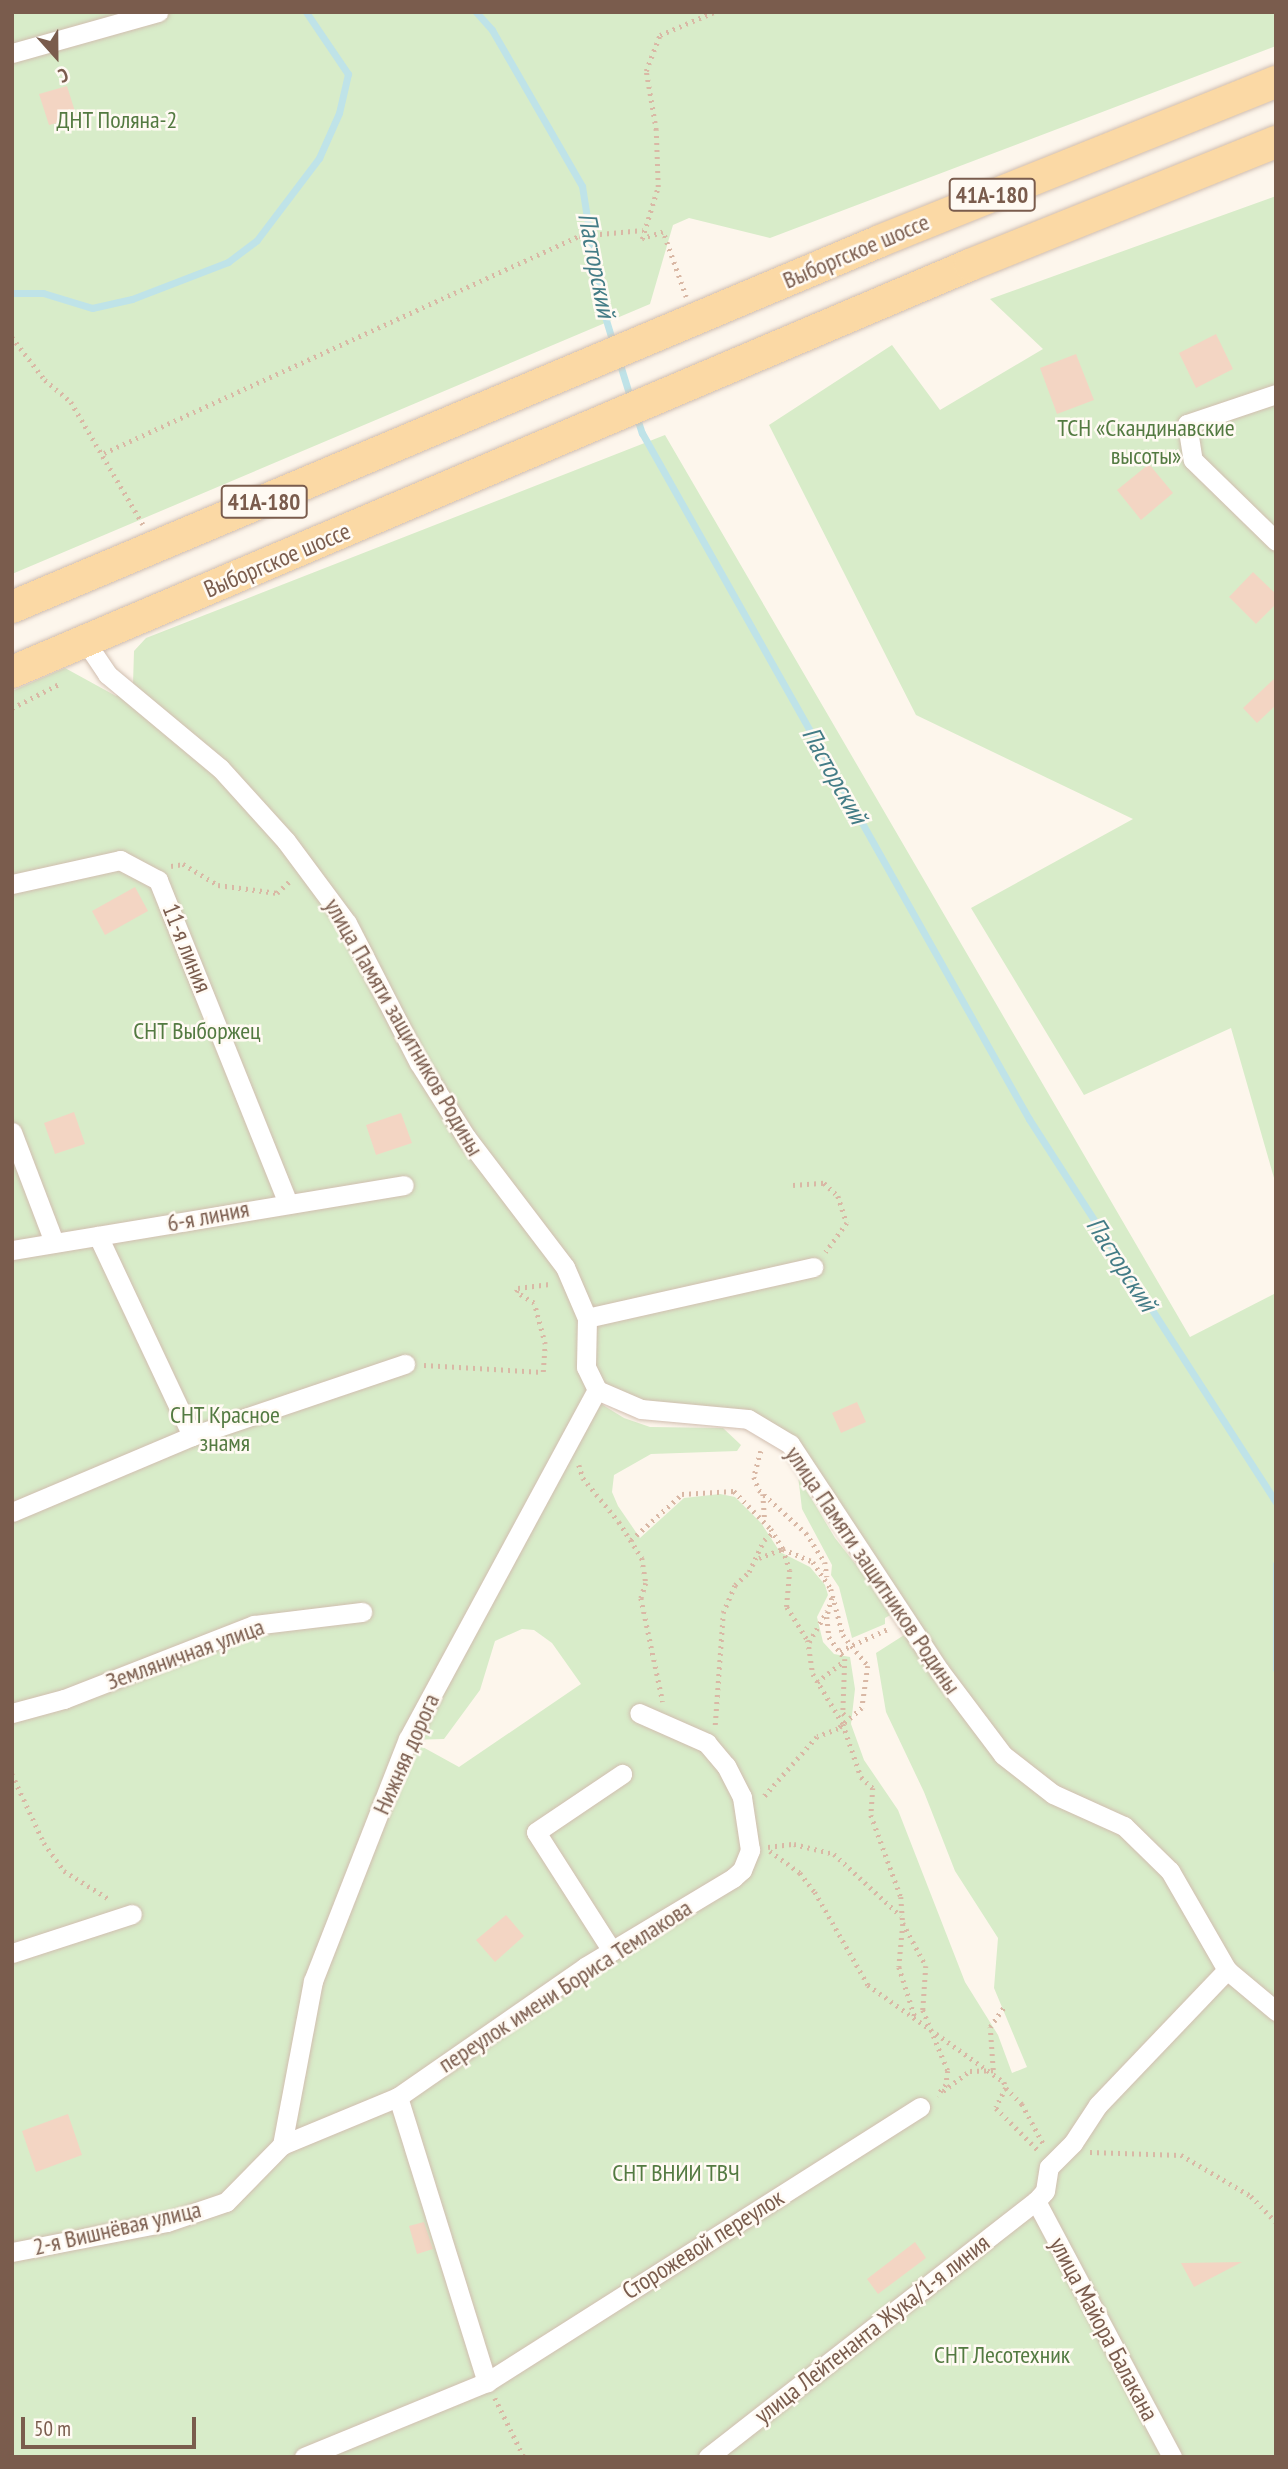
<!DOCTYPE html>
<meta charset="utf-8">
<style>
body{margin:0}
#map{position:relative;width:1288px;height:2469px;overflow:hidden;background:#fdf6ec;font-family:"PT Sans Narrow",sans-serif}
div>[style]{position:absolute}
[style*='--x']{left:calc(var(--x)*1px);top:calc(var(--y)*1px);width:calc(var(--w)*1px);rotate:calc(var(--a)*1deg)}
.green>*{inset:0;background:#d8ecc9}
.stream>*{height:7px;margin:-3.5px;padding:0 3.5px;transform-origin:3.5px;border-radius:3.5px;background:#bfe3e8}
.building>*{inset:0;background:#f3d5c3}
.path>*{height:4.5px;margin-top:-2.25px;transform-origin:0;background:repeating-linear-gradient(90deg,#d9b8a5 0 2px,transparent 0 7px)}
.roads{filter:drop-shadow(0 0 2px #d1beb0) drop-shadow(0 0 2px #d1beb0)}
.minor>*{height:19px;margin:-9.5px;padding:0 9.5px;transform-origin:9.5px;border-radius:9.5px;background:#fff}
.primary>*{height:32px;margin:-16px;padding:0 16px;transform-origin:16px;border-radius:16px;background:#fbd9a5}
span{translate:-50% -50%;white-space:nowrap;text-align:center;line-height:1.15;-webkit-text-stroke:5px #fffaf3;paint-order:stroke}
.shield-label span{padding:2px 5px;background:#fffaf3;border:2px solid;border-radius:5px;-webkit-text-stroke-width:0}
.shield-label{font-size:23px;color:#7a5c4d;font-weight:700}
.park-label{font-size:24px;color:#537a41}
.street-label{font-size:24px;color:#7a5c4d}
.water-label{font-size:26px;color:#437c86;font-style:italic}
.frame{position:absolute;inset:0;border:14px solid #7a5c4d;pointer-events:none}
.north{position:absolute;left:21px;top:21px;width:70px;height:70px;-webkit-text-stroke:5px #fffaf3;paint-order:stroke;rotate:159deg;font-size:19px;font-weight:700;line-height:28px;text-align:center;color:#7a5c4d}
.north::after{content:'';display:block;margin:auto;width:24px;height:32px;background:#7a5c4d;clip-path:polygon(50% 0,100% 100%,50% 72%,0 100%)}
.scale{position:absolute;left:21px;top:2417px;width:175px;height:32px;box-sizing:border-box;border:4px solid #7a5c4d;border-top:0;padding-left:9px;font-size:21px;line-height:24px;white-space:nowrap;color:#7a5c4d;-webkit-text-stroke:5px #fffaf3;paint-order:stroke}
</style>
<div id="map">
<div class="green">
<i style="clip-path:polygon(12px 12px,1276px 12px,1276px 46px,770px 238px,689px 218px,673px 225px,650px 304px,12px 574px)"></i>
<i style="clip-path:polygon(1276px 196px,1276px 1185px,1231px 1028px,1084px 1095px,971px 908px,1133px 819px,916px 715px,769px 425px,892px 345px,940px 410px,1043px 349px,990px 299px)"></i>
<i style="clip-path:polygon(evenodd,665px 435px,1190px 1337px,1276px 1293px,1276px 2457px,12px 2457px,12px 691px,65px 668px,116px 696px,133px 684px,134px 651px,146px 638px,665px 435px,594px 1384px,673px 1415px,769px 1428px,912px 1630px,876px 1653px,886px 1712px,924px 1792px,955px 1871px,998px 1938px,994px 1988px,1027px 2067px,1012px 2073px,998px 2035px,965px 1982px,898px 1810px,864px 1760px,851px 1724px,855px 1689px,850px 1657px,834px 1654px,823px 1642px,817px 1617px,828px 1595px,825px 1585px,810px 1567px,780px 1552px,761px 1523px,735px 1497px,720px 1494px,684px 1498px,640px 1538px,618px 1506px,612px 1492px,614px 1475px,651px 1454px,737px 1451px,741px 1445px,723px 1428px,650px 1427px,624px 1418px,598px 1402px,594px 1384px,665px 435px,522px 1629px,534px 1630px,552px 1643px,581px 1684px,459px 1767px,410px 1740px,444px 1739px,480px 1690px,495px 1641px,522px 1629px)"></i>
<i style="clip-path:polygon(798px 1476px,835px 1538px,894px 1613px,885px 1618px,885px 1624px,852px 1638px,839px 1587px,831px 1575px,832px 1565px,802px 1509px)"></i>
</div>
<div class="stream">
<i style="--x:476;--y:12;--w:24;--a:48"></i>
<i style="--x:492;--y:30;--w:180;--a:60"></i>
<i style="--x:582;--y:186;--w:115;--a:81"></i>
<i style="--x:600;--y:300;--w:45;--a:73.2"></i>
<i style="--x:12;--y:293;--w:31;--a:0"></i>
<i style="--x:43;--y:293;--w:51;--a:17"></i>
<i style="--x:92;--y:308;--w:41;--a:-12.7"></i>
<i style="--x:132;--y:299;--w:103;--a:-21.1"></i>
<i style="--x:228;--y:262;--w:36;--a:-37"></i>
<i style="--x:257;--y:240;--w:103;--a:-52.9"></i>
<i style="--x:319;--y:158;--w:49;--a:-66"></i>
<i style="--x:339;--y:113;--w:40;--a:-77"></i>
<i style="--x:348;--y:74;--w:75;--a:-124.1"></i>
<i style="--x:618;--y:358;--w:44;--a:72.8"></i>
<i style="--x:636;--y:415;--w:19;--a:72"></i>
<i style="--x:642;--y:433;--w:788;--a:60.57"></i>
<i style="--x:1029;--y:1119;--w:456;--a:57.2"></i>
<i style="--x:1276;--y:1564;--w:105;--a:90"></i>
</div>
<div class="building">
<i style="clip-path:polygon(67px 86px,77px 118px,49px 125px,39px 94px)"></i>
<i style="clip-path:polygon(1216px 334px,1233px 369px,1196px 388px,1179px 353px)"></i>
<i style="clip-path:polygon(1076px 354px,1094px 400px,1057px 414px,1040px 368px)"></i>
<i style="clip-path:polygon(1149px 464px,1173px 493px,1141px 520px,1117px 490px)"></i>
<i style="clip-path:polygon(1253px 572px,1276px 594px,1276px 604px,1256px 624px,1229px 597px)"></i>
<i style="clip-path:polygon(1276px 677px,1276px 705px,1257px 723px,1243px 708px)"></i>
<i style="clip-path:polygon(135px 887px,148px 911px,105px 935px,92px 911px)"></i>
<i style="clip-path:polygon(74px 1112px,85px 1144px,55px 1154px,44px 1123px)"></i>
<i style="clip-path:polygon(401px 1113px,412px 1143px,376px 1155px,366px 1125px)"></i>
<i style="clip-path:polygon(857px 1402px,866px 1422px,841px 1433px,832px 1413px)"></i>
<i style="clip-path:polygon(506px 1915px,524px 1936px,495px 1962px,476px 1940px)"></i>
<i style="clip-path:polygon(68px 2114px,82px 2155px,36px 2172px,22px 2131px)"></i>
<i style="clip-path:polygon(424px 2222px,433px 2249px,417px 2254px,409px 2226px)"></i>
<i style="clip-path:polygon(915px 2242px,926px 2258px,878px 2294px,867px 2279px)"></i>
<i style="clip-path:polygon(1242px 2262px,1194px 2287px,1181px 2263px)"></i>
</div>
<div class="path">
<i style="--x:686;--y:297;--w:69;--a:-109.5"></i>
<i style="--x:663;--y:232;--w:22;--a:162"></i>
<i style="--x:642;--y:239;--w:54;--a:-72.9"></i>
<i style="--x:658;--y:187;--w:57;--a:-92"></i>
<i style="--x:656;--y:130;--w:60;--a:-99.6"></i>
<i style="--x:646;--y:71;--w:39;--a:-69"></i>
<i style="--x:660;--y:35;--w:59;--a:-23.1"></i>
<i style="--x:12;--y:337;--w:54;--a:52.5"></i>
<i style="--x:45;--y:380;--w:34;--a:40"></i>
<i style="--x:71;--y:402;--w:142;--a:59.5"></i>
<i style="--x:104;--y:453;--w:522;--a:-24.55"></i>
<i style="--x:579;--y:236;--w:64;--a:-5.4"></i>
<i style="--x:12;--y:708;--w:55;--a:-27"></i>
<i style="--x:171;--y:866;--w:12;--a:-9"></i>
<i style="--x:183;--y:864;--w:41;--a:31"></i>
<i style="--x:218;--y:885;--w:60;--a:7.7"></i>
<i style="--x:277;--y:893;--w:18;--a:-43"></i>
<i style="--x:793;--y:1185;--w:31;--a:-4"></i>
<i style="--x:824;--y:1183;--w:19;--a:43"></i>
<i style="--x:838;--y:1196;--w:28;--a:72"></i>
<i style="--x:847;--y:1223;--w:36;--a:126"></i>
<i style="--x:424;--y:1365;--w:119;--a:3.4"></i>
<i style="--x:543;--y:1372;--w:28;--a:-86"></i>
<i style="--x:545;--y:1344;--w:42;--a:-105"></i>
<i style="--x:534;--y:1303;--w:21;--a:-149"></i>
<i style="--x:516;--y:1292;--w:4;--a:-63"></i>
<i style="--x:518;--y:1288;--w:34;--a:-7"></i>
<i style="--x:761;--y:1451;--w:27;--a:105"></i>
<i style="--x:754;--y:1477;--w:14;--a:69"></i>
<i style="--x:759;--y:1490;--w:64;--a:42.5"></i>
<i style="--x:806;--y:1533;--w:35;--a:57"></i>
<i style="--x:825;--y:1562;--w:15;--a:82"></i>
<i style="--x:579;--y:1465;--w:14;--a:73"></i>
<i style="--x:583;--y:1478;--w:57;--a:50.7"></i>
<i style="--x:619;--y:1522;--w:43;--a:57.4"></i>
<i style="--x:642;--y:1558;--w:25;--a:81"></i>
<i style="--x:646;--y:1583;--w:16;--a:108"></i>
<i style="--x:641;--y:1598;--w:106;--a:78.1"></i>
<i style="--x:763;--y:1494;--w:26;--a:86"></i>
<i style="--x:631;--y:1540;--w:69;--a:-42"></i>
<i style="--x:682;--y:1494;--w:52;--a:-3.3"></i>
<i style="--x:734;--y:1491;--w:53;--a:45.8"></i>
<i style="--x:771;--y:1529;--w:23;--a:59"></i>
<i style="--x:783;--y:1549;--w:22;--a:72"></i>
<i style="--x:790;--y:1570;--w:37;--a:95"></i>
<i style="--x:787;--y:1607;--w:39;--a:58"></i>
<i style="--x:808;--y:1640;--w:34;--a:82"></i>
<i style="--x:813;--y:1674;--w:58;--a:59"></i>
<i style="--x:843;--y:1724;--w:56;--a:71.2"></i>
<i style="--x:861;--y:1777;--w:16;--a:43"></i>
<i style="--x:873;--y:1788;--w:27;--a:94"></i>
<i style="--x:871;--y:1815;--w:87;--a:69.9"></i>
<i style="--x:901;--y:1897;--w:26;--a:86"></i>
<i style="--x:903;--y:1923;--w:49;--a:61.9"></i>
<i style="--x:926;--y:1966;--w:44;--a:93.9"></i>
<i style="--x:923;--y:2010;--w:66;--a:67.7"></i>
<i style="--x:948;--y:2071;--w:14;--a:98"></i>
<i style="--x:946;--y:2085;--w:14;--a:129"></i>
<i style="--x:759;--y:1558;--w:26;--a:-21"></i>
<i style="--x:783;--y:1549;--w:33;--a:23"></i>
<i style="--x:813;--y:1562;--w:32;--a:56"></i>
<i style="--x:831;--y:1589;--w:48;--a:75.4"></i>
<i style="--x:843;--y:1635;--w:40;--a:51"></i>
<i style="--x:868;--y:1666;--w:42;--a:98.1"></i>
<i style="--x:862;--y:1708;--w:32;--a:139"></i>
<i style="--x:838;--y:1729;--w:22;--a:159"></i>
<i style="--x:817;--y:1737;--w:81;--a:131.5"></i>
<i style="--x:832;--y:1598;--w:20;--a:105"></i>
<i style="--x:827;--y:1617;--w:20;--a:84"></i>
<i style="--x:829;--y:1637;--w:27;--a:54"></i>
<i style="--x:845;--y:1659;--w:54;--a:92.1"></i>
<i style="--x:843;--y:1713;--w:7;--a:45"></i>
<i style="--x:809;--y:1642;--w:36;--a:-60"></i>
<i style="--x:840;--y:1651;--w:55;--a:-24.7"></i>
<i style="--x:817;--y:1682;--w:34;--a:-38"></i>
<i style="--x:715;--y:1725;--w:112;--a:-85.9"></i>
<i style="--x:723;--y:1613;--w:30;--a:-67"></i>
<i style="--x:735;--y:1585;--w:19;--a:-43"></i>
<i style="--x:749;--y:1572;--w:35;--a:-65"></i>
<i style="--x:764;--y:1540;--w:11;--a:-38"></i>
<i style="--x:12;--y:1774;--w:76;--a:65.1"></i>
<i style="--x:44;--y:1843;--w:34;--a:54"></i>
<i style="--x:64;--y:1871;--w:53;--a:31.9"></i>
<i style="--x:768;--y:1847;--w:26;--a:-7"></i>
<i style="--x:794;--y:1844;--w:41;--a:14"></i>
<i style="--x:834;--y:1854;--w:91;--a:42.8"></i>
<i style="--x:770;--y:1851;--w:37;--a:36"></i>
<i style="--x:800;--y:1873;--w:24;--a:52"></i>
<i style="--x:815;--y:1892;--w:107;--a:60.3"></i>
<i style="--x:868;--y:1985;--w:167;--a:35.5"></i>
<i style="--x:1004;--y:2082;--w:6;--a:72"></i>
<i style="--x:1006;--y:2088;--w:22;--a:117"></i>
<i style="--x:996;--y:2108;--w:59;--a:45"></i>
<i style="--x:903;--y:1924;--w:43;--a:95.3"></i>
<i style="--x:899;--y:1967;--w:52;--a:72.3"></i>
<i style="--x:1006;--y:2088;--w:23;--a:45"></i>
<i style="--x:1022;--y:2104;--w:47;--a:61.8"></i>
<i style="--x:943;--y:2091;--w:34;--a:-37"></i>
<i style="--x:970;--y:2071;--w:23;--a:-2"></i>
<i style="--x:993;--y:2070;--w:43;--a:-94"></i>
<i style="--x:990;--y:2027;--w:24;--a:-55"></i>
<i style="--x:1090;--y:2152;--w:91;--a:1.9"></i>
<i style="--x:1181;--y:2155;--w:81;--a:30.4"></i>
<i style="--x:1251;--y:2196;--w:36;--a:46"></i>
<i style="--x:495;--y:2398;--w:66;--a:63.8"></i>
</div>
<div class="roads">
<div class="minor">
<i style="--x:12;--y:53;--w:152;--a:-15.7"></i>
<i style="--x:1276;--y:394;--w:94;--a:161.4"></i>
<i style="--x:1187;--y:424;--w:36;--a:81"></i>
<i style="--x:1193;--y:460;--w:116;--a:44.3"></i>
<i style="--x:85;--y:641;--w:40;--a:56"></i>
<i style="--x:107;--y:674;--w:147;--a:39.8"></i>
<i style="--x:220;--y:768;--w:98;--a:47.9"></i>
<i style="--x:286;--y:841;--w:102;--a:53.4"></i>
<i style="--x:347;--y:923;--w:157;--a:62.8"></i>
<i style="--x:419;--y:1063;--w:88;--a:57.6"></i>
<i style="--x:466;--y:1137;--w:163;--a:52.7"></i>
<i style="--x:565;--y:1267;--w:56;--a:66.7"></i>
<i style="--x:587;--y:1318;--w:49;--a:91.2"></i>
<i style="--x:586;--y:1367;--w:25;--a:64"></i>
<i style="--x:597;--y:1390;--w:48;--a:23.4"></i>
<i style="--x:641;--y:1409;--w:107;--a:5.3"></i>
<i style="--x:748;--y:1419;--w:49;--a:30.8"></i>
<i style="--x:790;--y:1444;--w:271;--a:56.6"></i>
<i style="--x:939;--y:1670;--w:106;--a:53"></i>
<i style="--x:1003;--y:1755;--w:63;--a:38"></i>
<i style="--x:1053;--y:1794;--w:78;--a:24.3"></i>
<i style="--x:1124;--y:1826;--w:64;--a:44.4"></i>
<i style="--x:1170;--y:1871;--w:114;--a:60.1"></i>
<i style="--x:1227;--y:1970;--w:64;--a:39.9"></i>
<i style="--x:12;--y:884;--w:111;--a:-12.5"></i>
<i style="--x:120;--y:860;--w:43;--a:27.8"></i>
<i style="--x:158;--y:880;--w:346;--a:68.1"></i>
<i style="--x:12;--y:1132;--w:118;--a:69.1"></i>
<i style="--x:98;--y:1236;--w:221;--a:64.8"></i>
<i style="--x:12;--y:1250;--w:397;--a:-9.4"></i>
<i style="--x:587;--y:1318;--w:232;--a:-12.7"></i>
<i style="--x:12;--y:1512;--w:195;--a:-22.9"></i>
<i style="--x:192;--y:1436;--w:225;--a:-18.7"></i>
<i style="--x:12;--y:1713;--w:54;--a:-15.1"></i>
<i style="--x:64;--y:1699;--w:204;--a:-21.3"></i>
<i style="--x:254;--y:1625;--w:109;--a:-6.9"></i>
<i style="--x:612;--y:1951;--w:141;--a:-122.6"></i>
<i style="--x:536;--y:1832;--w:104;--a:-34"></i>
<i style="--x:12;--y:1953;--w:126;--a:-18"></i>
<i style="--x:398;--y:2097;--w:299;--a:72.7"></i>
<i style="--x:282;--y:2145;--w:167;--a:-79.3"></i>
<i style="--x:313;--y:1981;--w:260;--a:-68.6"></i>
<i style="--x:408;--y:1739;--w:397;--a:-61.6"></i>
<i style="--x:1036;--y:2201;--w:290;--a:62"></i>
<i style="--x:12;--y:2252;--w:158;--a:-11"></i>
<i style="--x:167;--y:2222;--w:62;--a:-18.7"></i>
<i style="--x:226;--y:2202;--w:80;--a:-45.5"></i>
<i style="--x:282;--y:2145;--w:126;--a:-22.5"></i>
<i style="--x:398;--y:2097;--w:228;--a:-34.8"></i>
<i style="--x:585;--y:1967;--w:173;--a:-31"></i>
<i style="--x:733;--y:1878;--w:12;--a:-42"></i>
<i style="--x:742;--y:1870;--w:22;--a:-68"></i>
<i style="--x:750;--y:1850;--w:54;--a:-98.6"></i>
<i style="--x:742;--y:1797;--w:35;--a:-117"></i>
<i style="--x:726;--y:1766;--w:30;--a:-130"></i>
<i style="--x:707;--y:1743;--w:74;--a:-156.2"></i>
<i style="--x:304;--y:2457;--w:198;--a:-22.3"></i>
<i style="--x:487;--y:2382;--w:513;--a:-32.42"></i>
<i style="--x:708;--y:2457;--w:416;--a:-38"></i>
<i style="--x:1036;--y:2201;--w:13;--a:-48"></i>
<i style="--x:1045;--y:2191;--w:24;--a:-81"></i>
<i style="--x:1049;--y:2167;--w:34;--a:-45"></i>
<i style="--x:1073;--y:2143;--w:45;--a:-56.7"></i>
<i style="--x:1098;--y:2105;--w:187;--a:-46.3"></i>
</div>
<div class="primary">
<i style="--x:12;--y:607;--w:942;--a:-22.86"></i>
<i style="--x:880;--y:241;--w:427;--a:-21.9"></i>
<i style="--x:12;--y:672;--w:1041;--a:-23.02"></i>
<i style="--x:970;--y:265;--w:330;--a:-21.9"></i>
</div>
</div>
<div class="shield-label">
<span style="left:992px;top:195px">41А-180</span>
<span style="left:264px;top:502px">41А-180</span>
</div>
<div class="park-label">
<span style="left:117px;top:120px">ДНТ Поляна-2</span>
<span style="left:1146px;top:442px">ТСН «Скандинавские<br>высоты»</span>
<span style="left:197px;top:1031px">СНТ Выборжец</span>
<span style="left:225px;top:1429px">СНТ Красное<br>знамя</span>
<span style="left:676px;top:2173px">СНТ ВНИИ ТВЧ</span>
<span style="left:1002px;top:2355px">СНТ Лесотехник</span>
</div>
<div class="street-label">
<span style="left:856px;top:251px;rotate:-23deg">Выборгское шоссе</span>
<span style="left:277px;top:560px;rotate:-23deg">Выборгское шоссе</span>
<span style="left:187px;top:948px;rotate:68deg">11-я линия</span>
<span style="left:404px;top:1027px;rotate:60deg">улица Памяти защитников Родины</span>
<span style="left:208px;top:1216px;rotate:-11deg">6-я линия</span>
<span style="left:873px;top:1570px;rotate:56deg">улица Памяти защитников Родины</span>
<span style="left:185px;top:1654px;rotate:-20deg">Земляничная улица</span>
<span style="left:406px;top:1754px;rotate:-66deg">Нижняя дорога</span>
<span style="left:565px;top:1986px;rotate:-33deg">переулок имени Бориса Темлакова</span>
<span style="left:117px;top:2228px;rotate:-13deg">2-я Вишнёвая улица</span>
<span style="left:703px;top:2244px;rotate:-32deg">Сторожевой переулок</span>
<span style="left:872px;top:2329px;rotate:-38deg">улица Лейтенанта Жука/1-я линия</span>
<span style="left:1104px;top:2329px;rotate:62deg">улица Майора Балакана</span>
</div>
<div class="water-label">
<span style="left:597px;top:265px;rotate:79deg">Пасторский</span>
<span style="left:835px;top:775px;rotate:61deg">Пасторский</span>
<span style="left:1122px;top:1264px;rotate:57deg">Пасторский</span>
</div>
<div class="frame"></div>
<div class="north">С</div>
<div class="scale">50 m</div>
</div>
